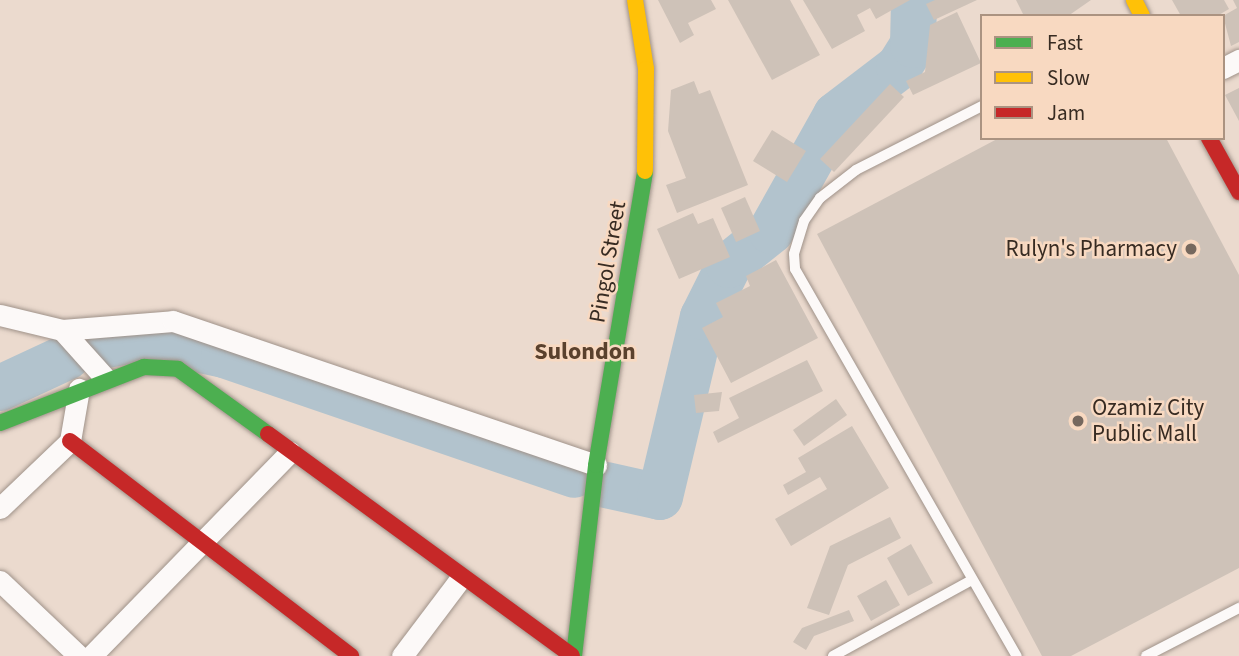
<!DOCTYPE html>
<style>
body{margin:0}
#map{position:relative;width:1239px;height:656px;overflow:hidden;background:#ebdace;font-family:"Source Sans 3",sans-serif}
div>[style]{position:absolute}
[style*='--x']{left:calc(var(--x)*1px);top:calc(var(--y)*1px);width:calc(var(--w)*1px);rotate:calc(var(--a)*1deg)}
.river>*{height:46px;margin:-23px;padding:0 23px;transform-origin:23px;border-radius:23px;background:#b2c3cd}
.building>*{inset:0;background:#cec2b8}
.roads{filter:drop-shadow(0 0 2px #9f9289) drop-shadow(0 0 2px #9f9289)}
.lane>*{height:10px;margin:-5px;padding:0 5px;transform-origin:5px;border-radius:5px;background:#fcf9f8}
.street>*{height:21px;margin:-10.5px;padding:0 10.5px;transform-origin:10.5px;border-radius:10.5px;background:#fcf9f8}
.fast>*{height:16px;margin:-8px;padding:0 8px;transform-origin:8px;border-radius:8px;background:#4caf50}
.slow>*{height:16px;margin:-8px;padding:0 8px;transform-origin:8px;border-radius:8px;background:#ffc107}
.jam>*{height:16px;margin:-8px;padding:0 8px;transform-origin:8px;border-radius:8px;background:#c62828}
.dots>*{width:19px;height:19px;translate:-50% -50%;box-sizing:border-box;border:4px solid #f8d9c1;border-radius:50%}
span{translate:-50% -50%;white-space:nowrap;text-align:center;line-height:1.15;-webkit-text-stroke:5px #f8d9c1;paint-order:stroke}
.poi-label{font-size:23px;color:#372b22}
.right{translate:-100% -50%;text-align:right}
.left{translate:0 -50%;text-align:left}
.street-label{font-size:23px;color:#372b22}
.neighbourhood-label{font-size:24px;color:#5a412d;font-weight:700}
.legend{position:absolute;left:980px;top:14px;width:245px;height:126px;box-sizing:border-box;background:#f8d9c1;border:2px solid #ab9381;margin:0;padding:9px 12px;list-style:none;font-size:21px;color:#372b22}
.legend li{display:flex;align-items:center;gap:14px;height:35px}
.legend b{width:35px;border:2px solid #ab9381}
</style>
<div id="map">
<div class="river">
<i style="--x:101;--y:346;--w:45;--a:-10.3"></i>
<i style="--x:145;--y:338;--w:81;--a:12.1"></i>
<i style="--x:224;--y:355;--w:370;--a:18.9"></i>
<i style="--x:0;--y:388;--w:74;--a:-24.8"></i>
<i style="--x:606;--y:485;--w:55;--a:12.5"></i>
<i style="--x:660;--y:497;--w:185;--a:-76.6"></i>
<i style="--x:703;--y:317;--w:58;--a:-63.4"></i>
<i style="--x:729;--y:265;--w:54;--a:-39"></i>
<i style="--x:771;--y:231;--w:133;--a:-60.7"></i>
<i style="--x:836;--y:115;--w:79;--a:-37.3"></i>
<i style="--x:899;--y:67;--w:26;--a:-58"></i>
<i style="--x:913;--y:45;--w:45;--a:-88.7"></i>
</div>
<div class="building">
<i style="clip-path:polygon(658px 0,711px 0,716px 9px,688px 23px,694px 35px,680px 43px)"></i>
<i style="clip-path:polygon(728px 0,790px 0,820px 55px,772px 80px)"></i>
<i style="clip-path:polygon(803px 0,910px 0,876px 19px,870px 8px,857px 15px,865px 31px,832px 49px)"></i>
<i style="clip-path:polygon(935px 0,977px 0,934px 20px,926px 4px)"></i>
<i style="clip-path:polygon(1016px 0,1091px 0,1068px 16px,1024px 16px)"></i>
<i style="clip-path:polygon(1172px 0,1224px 0,1229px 9px,1217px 16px,1181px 16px)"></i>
<i style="clip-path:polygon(1233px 0,1239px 0,1239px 42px,1231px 46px,1223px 16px,1237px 8px)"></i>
<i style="clip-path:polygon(957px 12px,981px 63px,913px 95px,906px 81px,925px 72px,930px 25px)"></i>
<i style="clip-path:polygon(694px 81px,699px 94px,710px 90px,748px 185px,677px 213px,666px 185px,686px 178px,668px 131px,671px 90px)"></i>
<i style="clip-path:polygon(890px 84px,904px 97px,834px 172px,820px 159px)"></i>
<i style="clip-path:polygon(1239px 88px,1239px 121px,1225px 95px)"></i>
<i style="clip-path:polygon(772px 130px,806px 151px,787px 182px,753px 161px)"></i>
<i style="clip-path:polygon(999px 138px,1166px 138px,1239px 275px,1239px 568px,1071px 656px,1042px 656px,817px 234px)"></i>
<i style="clip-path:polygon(745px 197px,760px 231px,736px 242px,721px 208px)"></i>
<i style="clip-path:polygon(693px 213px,698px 224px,713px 218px,730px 257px,679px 279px,657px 229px)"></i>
<i style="clip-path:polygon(776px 260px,818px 338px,731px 383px,702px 328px,723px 317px,716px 303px,750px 286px,746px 276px)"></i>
<i style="clip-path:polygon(807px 360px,823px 391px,718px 443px,713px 432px,739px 418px,729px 398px)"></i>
<i style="clip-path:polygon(722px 392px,719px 411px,696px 413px,694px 395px)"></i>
<i style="clip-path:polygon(836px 399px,847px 415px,804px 446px,793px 430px)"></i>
<i style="clip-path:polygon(852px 426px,889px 488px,791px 546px,775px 519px,827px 489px,820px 477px,788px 495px,783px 485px,806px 472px,798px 458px)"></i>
<i style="clip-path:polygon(890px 517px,901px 538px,848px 565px,829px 615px,807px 608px,830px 546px)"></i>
<i style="clip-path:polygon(911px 544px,933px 583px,908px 596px,887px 558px)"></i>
<i style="clip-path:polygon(886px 580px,900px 605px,871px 621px,857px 596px)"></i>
<i style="clip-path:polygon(849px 610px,854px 621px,814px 636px,806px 650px,793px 642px,802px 628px)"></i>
</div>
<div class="roads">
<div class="lane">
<i style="--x:982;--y:106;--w:141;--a:153.1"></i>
<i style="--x:856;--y:170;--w:46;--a:142.1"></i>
<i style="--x:820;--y:198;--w:28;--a:125"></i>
<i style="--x:804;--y:221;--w:34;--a:107"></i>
<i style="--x:794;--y:254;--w:15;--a:86"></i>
<i style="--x:795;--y:269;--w:446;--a:60.2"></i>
<i style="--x:833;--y:656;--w:158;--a:-28.7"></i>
<i style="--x:1146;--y:656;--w:105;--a:-27.3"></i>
</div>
<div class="street">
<i style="--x:1223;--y:68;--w:18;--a:-27"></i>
<i style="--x:0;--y:315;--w:64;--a:13.6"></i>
<i style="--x:62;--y:330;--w:64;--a:48.1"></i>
<i style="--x:62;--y:330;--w:111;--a:-4.6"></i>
<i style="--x:173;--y:321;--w:447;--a:18.8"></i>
<i style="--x:0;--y:508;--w:97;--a:-43.7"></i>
<i style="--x:70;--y:441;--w:53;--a:-80.2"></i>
<i style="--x:0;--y:581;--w:109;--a:43.5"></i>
<i style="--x:91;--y:656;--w:285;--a:-45.7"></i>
<i style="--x:402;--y:656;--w:96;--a:-53"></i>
</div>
<div class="fast">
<i style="--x:0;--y:423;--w:155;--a:-21.3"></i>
<i style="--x:144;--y:367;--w:34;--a:3"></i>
<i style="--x:178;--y:369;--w:111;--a:35.8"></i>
<i style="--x:574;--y:656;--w:192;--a:-83.4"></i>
<i style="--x:596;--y:465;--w:298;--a:-80.5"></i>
</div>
<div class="slow">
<i style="--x:635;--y:0;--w:70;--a:80.9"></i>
<i style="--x:646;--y:69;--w:102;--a:90.6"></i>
<i style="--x:1134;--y:0;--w:18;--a:63"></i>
</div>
<div class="jam">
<i style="--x:1209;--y:138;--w:62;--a:60.9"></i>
<i style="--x:268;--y:434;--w:376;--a:36.1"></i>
<i style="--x:70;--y:441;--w:354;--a:37.4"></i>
</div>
</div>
<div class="dots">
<i style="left:1191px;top:249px;background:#76685e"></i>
<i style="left:1078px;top:421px;background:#76685e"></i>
</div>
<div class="poi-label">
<span class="right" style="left:1177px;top:249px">Rulyn's Pharmacy</span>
<span class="left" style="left:1092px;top:421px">Ozamiz City<br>Public Mall</span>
</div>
<div class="street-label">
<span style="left:608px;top:262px;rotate:-80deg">Pingol Street</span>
</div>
<div class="neighbourhood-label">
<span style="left:585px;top:352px">Sulondon</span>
</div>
<ul class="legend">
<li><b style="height:9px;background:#4caf50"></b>Fast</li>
<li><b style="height:9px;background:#ffc107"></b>Slow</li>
<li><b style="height:9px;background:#c62828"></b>Jam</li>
</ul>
</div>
